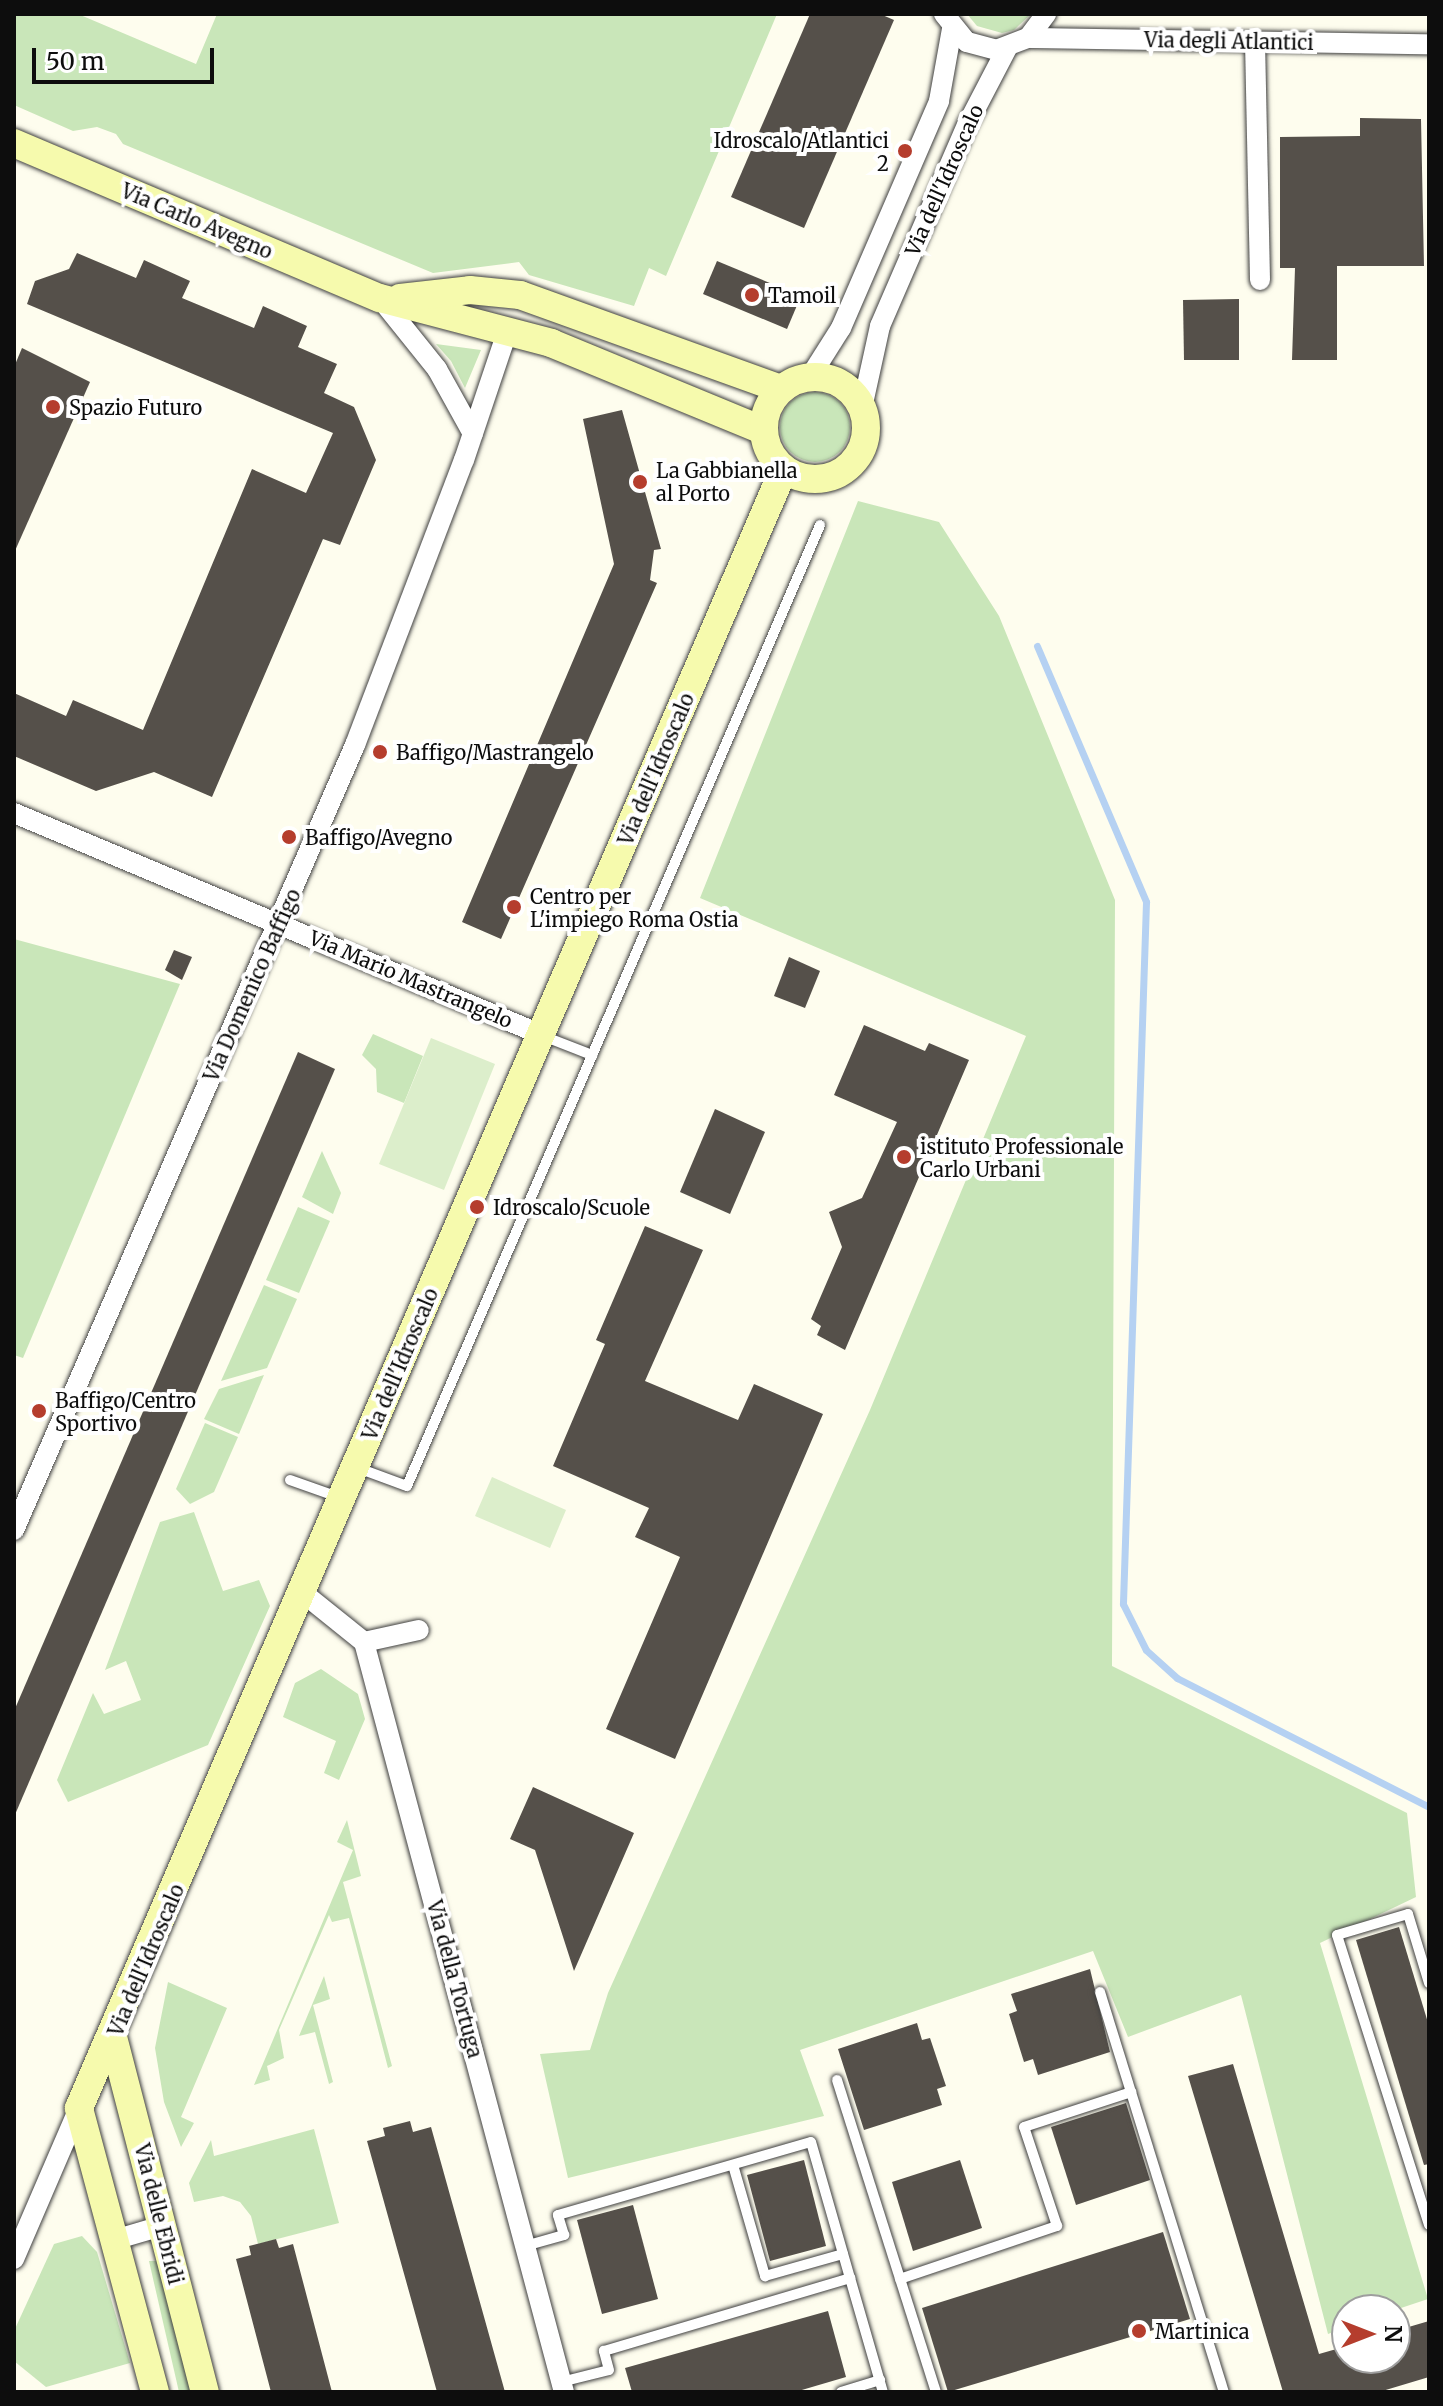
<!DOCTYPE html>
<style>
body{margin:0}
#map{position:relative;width:1443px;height:2406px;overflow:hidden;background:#fefdee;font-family:Merriweather,serif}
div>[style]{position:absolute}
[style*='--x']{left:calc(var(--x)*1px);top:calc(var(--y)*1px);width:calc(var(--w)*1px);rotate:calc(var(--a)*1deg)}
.green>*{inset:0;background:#c9e6b9}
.round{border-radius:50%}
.pitch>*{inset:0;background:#dceecb}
.stream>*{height:7px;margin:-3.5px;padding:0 3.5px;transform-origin:3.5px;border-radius:3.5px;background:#b5d1f2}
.building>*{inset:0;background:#55504a}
.roads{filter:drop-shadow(0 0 2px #404040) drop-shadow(0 0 2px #404040)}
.lane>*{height:10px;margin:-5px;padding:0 5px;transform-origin:5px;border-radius:5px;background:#fff}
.street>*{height:20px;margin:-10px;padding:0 10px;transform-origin:10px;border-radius:10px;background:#fff}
.secondary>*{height:28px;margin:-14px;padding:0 14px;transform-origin:14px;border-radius:14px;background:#f6faad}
.secondary>.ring{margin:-14px;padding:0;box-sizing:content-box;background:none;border:28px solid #f6faad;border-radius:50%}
.dots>*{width:22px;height:22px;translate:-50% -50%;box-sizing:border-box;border:4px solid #fff;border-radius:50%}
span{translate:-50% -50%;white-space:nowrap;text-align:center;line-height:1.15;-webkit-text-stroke:8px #fff;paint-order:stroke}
.street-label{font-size:20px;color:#0d0d0d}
.poi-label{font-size:20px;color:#0d0d0d}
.right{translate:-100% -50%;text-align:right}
.left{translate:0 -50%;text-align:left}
.frame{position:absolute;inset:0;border:16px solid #0d0d0d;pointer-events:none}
.north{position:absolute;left:1331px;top:2294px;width:80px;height:80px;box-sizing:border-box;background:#fff;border:2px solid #9e9e9e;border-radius:50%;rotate:90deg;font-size:22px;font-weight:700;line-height:32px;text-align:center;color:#0d0d0d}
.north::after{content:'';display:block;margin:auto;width:28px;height:36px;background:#b53d2d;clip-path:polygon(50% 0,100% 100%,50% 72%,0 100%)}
.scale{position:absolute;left:32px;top:48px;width:182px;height:36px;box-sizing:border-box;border:4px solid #0d0d0d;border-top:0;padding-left:10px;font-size:24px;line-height:28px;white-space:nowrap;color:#0d0d0d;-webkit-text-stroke:6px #fff;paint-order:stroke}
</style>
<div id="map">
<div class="green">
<i style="clip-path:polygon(14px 14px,78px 14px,196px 64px,217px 14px,777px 14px,666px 276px,649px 268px,634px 306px,529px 275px,519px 262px,433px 273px,123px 144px,116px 134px,97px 127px,73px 131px,14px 105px)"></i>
<i style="clip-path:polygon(967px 14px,1031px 14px,1014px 30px,1002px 33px,977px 26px)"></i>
<i style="clip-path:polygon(436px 344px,481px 350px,465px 388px,451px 361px)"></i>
<i class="round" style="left:780px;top:392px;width:70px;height:70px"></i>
<i style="clip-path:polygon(858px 501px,939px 522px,999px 616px,1115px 900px,1112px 1666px,1407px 1813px,1416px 1897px,1320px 1943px,1428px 2299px,1395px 2310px,1347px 2310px,1347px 2327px,1328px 2334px,1241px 1995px,1128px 2037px,1093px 1951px,800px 2050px,824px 2116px,568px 2178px,540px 2054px,590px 2050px,608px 1993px,870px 1410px,1026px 1036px,700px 898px)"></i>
<i style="clip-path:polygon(14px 939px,180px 984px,23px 1358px,14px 1355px)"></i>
<i style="clip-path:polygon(373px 1034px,423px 1056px,404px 1103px,377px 1092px,376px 1069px,362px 1055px)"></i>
<i style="clip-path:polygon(322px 1151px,341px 1193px,333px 1214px,302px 1197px)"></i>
<i style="clip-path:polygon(298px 1207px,330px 1221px,299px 1293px,266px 1280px)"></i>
<i style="clip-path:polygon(264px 1285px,297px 1299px,267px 1368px,221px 1381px)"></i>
<i style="clip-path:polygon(264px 1375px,239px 1434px,204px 1419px,219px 1389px)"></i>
<i style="clip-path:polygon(205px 1423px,238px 1437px,214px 1492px,190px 1504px,176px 1489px)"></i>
<i style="clip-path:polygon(194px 1512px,223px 1591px,259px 1580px,270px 1606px,208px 1745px,68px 1802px,57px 1780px,93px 1693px,104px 1714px,141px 1700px,126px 1661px,105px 1670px,160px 1522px)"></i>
<i style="clip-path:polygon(321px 1669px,358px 1694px,365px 1719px,339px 1780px,324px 1773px,336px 1741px,283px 1717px,295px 1683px)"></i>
<i style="clip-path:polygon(347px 1820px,361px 1876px,343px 1882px,392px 2066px,388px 2068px,349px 1918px,332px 1922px,329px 1915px,279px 2030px,284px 2058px,267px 2066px,270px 2080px,254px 2085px,353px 1850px,337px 1842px)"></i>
<i style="clip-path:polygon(324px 1976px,330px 1999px,313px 2005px,333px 2082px,329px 2084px,315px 2032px,299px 2036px)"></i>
<i style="clip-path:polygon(168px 1982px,227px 2008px,181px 2117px,194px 2123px,181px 2147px,164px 2102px,155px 2048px)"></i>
<i style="clip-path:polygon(314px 2129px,339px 2223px,258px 2244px,251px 2216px,240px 2202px,223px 2196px,194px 2202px,189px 2183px,211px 2140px,214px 2156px)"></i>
<i style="clip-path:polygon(82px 2236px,97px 2252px,130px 2363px,46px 2387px,14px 2361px,14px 2331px,54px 2244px)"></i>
<i style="clip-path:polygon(149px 2261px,157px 2261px,193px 2392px,179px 2392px)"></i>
</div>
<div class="pitch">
<i style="clip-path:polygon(431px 1038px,495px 1064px,444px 1190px,379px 1164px)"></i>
<i style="clip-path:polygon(492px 1477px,566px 1510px,550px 1548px,475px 1516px)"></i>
</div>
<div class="stream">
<i style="--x:1037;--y:646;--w:278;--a:66.9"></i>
<i style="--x:1146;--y:902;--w:702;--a:91.88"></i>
<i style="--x:1123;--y:1604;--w:51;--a:63.4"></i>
<i style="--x:1146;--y:1650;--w:42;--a:42.1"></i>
<i style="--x:1177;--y:1678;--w:283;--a:27.1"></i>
</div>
<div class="building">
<i style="clip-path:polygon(810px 14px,880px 14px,894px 20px,804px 228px,731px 197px)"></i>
<i style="clip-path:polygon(1360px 118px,1421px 119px,1424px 266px,1337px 266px,1337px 360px,1292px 360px,1295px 268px,1280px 268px,1280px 137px,1360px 136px)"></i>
<i style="clip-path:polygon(77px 253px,136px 278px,144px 260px,190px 281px,182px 298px,254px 328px,263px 306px,307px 326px,298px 347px,337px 364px,324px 393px,354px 407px,376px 460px,340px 545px,323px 539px,212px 797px,154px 772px,96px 791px,14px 756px,14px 693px,66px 716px,73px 700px,143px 730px,252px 469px,306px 493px,333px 433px,27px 304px,35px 281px,69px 269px)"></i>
<i style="clip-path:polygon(717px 261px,801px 296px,787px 329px,703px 294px)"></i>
<i style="clip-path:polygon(1239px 299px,1239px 360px,1184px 360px,1183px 300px)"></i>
<i style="clip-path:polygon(22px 348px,90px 382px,14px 553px,14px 367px)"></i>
<i style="clip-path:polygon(622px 410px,661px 549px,654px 550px,650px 580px,657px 583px,501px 939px,462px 922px,614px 564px,583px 419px)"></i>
<i style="clip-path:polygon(174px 950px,192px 957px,182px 980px,165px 970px)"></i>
<i style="clip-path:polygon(789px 957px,820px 971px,805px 1008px,774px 996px)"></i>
<i style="clip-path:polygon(864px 1025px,925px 1051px,929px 1043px,969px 1060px,845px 1350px,817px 1335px,821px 1326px,811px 1319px,842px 1247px,829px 1212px,862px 1198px,897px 1122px,834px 1095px)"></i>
<i style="clip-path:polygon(298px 1052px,335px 1069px,14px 1817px,14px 1711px)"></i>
<i style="clip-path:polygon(715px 1109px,765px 1132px,730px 1214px,680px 1192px)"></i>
<i style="clip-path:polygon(645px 1226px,703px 1250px,645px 1381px,738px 1420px,754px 1384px,823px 1414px,675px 1759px,606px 1729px,680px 1557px,635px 1537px,649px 1508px,553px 1466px,605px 1344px,596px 1340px)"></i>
<i style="clip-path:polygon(533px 1787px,634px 1833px,574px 1971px,535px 1850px,510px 1839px)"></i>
<i style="clip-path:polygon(1399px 1927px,1429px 2026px,1429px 2164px,1424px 2165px,1356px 1940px)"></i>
<i style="clip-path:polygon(1090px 1969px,1110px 2052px,1038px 2075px,1033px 2059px,1024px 2062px,1009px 2014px,1017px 2011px,1011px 1994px)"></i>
<i style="clip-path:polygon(917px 2023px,922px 2040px,930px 2038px,946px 2086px,937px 2089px,942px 2105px,864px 2130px,838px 2049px)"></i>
<i style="clip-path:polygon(1233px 2064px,1319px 2354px,1347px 2346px,1347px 2358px,1395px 2358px,1395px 2331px,1429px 2321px,1429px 2377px,1379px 2392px,1283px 2392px,1188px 2076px)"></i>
<i style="clip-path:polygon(1126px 2103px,1150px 2180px,1076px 2205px,1051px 2127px)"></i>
<i style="clip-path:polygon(410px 2121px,413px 2132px,431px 2127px,505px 2392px,437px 2392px,367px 2141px,385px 2136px,383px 2128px)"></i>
<i style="clip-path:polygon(804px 2160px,826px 2246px,770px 2261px,747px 2175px)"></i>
<i style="clip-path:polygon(960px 2160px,982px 2228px,913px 2251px,892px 2182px)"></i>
<i style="clip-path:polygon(633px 2205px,658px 2299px,602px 2314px,577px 2220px)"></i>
<i style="clip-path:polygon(1163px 2232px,1190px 2319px,948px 2392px,922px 2308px)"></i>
<i style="clip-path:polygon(276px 2239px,279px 2248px,293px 2244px,332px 2392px,271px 2392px,236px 2259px,251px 2255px,249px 2246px)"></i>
<i style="clip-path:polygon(828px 2311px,846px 2377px,795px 2392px,632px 2392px,625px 2368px)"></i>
</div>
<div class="roads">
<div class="lane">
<i style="--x:543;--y:1036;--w:53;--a:21.2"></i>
<i style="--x:358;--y:1468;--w:52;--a:20.2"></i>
<i style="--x:407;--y:1486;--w:1046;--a:-66.74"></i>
<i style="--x:290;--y:1480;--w:54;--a:19.4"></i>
<i style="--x:1429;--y:1983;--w:72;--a:-106.9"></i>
<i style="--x:1408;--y:1914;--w:74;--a:163.5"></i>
<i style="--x:1337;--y:1935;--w:304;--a:72.4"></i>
<i style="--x:1100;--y:1992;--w:419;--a:72.8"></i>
<i style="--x:837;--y:2080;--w:327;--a:72.4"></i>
<i style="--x:733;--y:2165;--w:116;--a:73.9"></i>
<i style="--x:765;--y:2276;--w:81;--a:-15.8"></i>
<i style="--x:525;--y:2246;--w:41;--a:-15.8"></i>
<i style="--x:564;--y:2235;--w:21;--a:-107"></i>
<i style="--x:558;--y:2215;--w:263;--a:-16.1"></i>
<i style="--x:811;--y:2142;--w:141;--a:74"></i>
<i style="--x:900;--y:2279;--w:166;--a:-18.7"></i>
<i style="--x:1057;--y:2226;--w:104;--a:-108.4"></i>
<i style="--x:1024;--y:2127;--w:113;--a:-18.1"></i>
<i style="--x:561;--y:2382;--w:49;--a:-14"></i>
<i style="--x:609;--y:2370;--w:20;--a:-105"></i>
<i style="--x:604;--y:2351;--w:257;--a:-16.5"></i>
<i style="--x:850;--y:2278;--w:119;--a:73.9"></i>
<i style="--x:841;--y:2392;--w:41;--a:-17.1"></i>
</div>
<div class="street">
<i style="--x:944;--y:14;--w:36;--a:51"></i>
<i style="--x:967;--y:42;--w:30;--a:15"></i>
<i style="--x:996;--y:50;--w:34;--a:-21"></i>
<i style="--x:1028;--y:38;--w:30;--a:-53"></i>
<i style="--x:1028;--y:38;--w:401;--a:0.9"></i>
<i style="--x:1255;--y:41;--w:239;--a:88.8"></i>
<i style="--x:380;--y:298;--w:91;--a:51.2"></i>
<i style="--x:437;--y:369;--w:74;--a:61"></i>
<i style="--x:810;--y:377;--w:58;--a:-57.7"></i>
<i style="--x:841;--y:328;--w:247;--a:-66.6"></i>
<i style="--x:939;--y:101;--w:73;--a:-79.8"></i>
<i style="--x:862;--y:408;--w:84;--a:-77.6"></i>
<i style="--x:880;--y:326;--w:219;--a:-66.6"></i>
<i style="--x:967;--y:125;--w:87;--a:-62.5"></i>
<i style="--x:14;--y:813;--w:573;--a:22.8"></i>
<i style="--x:14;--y:1530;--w:856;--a:-66.52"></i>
<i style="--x:355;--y:745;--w:305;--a:-69.1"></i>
<i style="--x:464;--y:460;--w:138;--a:-71.4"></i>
<i style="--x:303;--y:1593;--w:78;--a:38.8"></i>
<i style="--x:364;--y:1642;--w:776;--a:75.07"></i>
<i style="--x:364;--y:1642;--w:56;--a:-12.3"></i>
<i style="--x:114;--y:2240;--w:50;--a:-16.3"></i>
<i style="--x:14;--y:2259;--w:164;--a:-66.7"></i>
</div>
<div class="secondary">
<i style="--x:14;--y:143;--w:397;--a:23"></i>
<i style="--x:380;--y:298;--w:177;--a:14.7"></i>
<i style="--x:551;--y:343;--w:230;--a:22.4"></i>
<i style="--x:400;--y:298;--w:70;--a:-6.5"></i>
<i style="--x:470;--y:290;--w:50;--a:5.7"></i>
<i style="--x:520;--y:295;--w:277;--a:19.8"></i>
<i class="ring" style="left:764px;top:377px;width:74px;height:74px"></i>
<i style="--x:113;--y:2037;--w:367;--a:75.5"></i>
<i style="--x:155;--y:2392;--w:294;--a:-105"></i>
<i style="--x:79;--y:2108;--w:1784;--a:-66.73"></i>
</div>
</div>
<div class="dots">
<i style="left:905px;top:151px;background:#b53d2d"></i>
<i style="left:752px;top:295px;background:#b53d2d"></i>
<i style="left:53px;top:407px;background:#b53d2d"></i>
<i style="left:640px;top:482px;background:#b53d2d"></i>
<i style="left:380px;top:752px;background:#b53d2d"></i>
<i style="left:289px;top:837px;background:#b53d2d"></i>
<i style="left:514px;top:907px;background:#b53d2d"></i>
<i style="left:904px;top:1157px;background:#b53d2d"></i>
<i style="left:477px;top:1207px;background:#b53d2d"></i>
<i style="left:39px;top:1411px;background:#b53d2d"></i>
<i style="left:1139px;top:2331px;background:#b53d2d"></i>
</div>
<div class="street-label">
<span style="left:1229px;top:41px;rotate:1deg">Via degli Atlantici</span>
<span style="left:944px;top:180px;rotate:-66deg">Via dell'Idroscalo</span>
<span style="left:197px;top:221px;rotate:23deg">Via Carlo Avegno</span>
<span style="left:656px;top:769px;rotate:-67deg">Via dell'Idroscalo</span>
<span style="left:411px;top:979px;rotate:23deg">Via Mario Mastrangelo</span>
<span style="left:252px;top:985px;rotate:-66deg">Via Domenico Baffigo</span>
<span style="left:400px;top:1364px;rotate:-67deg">Via dell'Idroscalo</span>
<span style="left:146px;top:1960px;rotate:-67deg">Via dell'Idroscalo</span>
<span style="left:455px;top:1979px;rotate:75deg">Via della Tortuga</span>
<span style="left:159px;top:2214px;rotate:76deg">Via delle Ebridi</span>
</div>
<div class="poi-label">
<span class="right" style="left:889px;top:152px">Idroscalo/Atlantici<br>2</span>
<span class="left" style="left:768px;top:295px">Tamoil</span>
<span class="left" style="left:69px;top:407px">Spazio Futuro</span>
<span class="left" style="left:656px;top:482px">La Gabbianella<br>al Porto</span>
<span class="left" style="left:396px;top:752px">Baffigo/Mastrangelo</span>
<span class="left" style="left:305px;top:837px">Baffigo/Avegno</span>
<span class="left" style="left:530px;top:908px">Centro per<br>L'impiego Roma Ostia</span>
<span class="left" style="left:920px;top:1158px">istituto Professionale<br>Carlo Urbani</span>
<span class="left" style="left:493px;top:1207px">Idroscalo/Scuole</span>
<span class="left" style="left:55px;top:1412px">Baffigo/Centro<br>Sportivo</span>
<span class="left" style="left:1155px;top:2331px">Martinica</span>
</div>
<div class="frame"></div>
<div class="north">N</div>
<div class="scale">50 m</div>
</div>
